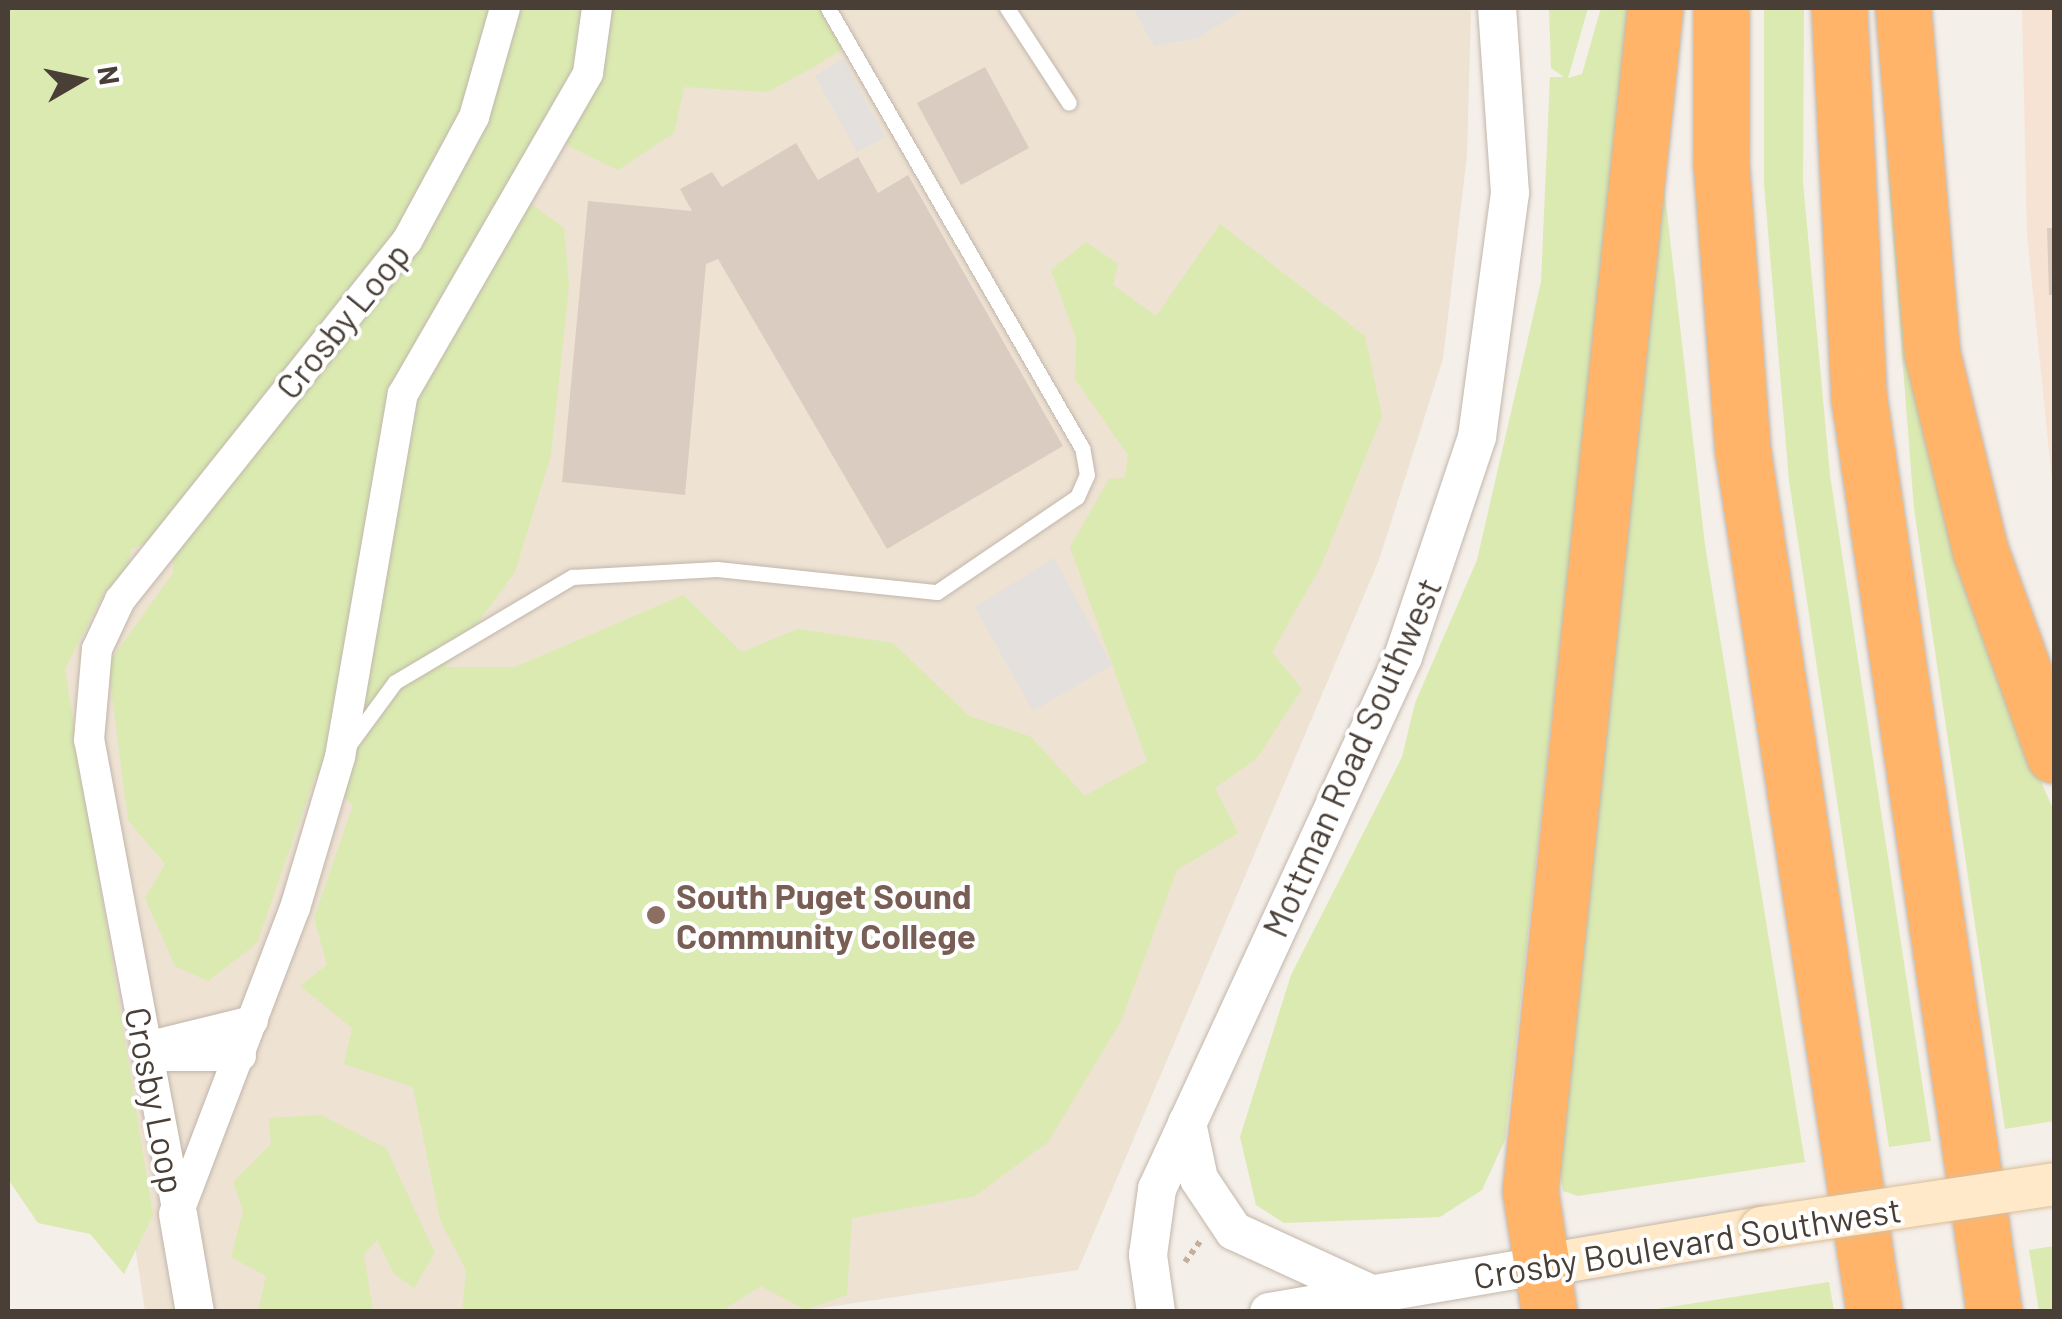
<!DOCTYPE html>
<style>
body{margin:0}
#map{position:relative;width:2062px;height:1319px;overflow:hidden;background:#f5efe9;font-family:Barlow,sans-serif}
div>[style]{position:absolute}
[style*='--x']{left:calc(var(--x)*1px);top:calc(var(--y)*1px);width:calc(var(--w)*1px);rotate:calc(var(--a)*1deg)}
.commercial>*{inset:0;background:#f7e3d4}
.education>*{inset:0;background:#eee2d3}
.green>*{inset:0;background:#daeab1}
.parking>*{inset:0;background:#e3e0de}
.building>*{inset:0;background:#daccc1}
.path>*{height:6px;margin-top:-3px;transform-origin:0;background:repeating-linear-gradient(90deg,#c3af9c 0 5px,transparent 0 10px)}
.roads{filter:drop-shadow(0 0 2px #c1b6ab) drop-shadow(0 0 2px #c1b6ab)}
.service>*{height:15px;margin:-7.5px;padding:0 7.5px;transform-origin:7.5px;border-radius:7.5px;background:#fff}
.minor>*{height:30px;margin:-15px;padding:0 15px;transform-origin:15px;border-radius:15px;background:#fff}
.tertiary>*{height:38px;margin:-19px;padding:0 19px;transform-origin:19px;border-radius:19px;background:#fff}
.secondary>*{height:42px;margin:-21px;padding:0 21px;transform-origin:21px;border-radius:21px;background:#ffe9c9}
.motorway>*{height:55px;margin:-27.5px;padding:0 27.5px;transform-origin:27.5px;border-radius:27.5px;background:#ffb46a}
.bridges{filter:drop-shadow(0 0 2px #d9be9a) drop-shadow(0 0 2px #d9be9a)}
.secondary-bridge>*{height:42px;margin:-21px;padding:0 21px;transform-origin:21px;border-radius:21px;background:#ffe9c9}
.dots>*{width:28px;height:28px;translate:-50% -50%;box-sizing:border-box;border:5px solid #fff;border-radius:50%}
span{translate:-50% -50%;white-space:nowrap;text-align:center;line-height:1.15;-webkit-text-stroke:8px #fff;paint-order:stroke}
.street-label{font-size:35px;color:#493f37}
.education-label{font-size:35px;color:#785e54;font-weight:700}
.left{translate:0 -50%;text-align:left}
.frame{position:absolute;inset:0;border:10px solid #493f37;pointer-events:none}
.north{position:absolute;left:30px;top:30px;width:100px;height:100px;-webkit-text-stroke:8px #fff;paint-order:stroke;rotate:81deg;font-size:28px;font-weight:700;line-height:40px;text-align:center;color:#493f37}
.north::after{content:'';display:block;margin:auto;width:35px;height:45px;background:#493f37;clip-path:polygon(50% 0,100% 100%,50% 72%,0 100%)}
</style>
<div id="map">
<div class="commercial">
<i style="clip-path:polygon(2022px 8px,2054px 8px,2054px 500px,2027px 235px)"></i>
</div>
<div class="education">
<i style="clip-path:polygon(8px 8px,1471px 8px,1467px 155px,1443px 359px,1379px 560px,1078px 1270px,794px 1312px,145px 1311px,8px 413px)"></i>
</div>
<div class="green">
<i style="clip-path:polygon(8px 8px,828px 8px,849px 45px,812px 68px,767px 92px,684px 87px,674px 133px,618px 170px,554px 139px,519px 195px,564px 228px,569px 286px,551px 455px,515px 572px,445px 667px,515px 667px,683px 595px,742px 652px,798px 629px,893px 643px,969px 716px,1031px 737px,1085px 796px,1147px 761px,1070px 547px,1109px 479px,1125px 478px,1128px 455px,1075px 379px,1076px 338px,1051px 270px,1086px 242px,1118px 264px,1113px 285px,1156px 316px,1220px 224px,1365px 336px,1382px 416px,1321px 566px,1272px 652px,1302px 689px,1257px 758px,1215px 788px,1238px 833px,1177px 870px,1121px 1021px,1048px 1142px,975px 1196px,852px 1218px,847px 1295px,805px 1310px,761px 1286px,722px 1311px,462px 1311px,466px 1270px,440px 1220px,413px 1087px,344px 1064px,352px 1028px,300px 986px,327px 965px,314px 918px,353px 805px,316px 774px,257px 943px,208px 981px,175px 966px,145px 898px,165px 864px,128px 820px,108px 664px,173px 573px,172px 533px,131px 549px,126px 575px,105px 591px,65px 669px,153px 1215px,124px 1274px,90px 1234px,38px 1223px,8px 1179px)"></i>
<i style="clip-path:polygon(1549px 8px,1588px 8px,1568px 78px,1582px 74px,1601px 8px,1631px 8px,1505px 1140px,1482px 1190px,1440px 1217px,1284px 1223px,1256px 1205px,1240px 1137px,1291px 975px,1402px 757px,1415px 703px,1477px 560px,1541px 282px,1550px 77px,1564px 77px,1551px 68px)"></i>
<i style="clip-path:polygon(1764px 8px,1804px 8px,1803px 182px,1830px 475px,1931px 1141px,1889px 1147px,1789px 481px,1764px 184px)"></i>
<i style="clip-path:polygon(1885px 136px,1911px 354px,2016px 725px,2054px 811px,2054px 1121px,2005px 1129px,1914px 508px)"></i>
<i style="clip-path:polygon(1663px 177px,1705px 545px,1805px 1162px,1578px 1196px,1563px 1191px,1559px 1166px)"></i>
<i style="clip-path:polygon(321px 1115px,386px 1148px,435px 1253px,414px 1288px,394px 1274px,377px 1240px,364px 1255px,373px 1311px,258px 1311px,266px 1276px,231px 1257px,243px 1211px,233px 1182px,271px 1144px,269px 1118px)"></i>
<i style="clip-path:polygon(2054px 1246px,2054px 1311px,2039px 1311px,2029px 1250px)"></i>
<i style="clip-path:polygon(1829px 1282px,1834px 1311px,1653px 1311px,1657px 1309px)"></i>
</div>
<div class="parking">
<i style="clip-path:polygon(1133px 8px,1246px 8px,1197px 38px,1154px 46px)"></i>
<i style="clip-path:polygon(843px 59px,885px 137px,857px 152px,815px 76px)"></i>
<i style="clip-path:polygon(1054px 558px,1112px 665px,1033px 711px,975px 607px)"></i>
</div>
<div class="building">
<i style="clip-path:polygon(985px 67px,1029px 148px,961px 185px,917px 103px)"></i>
<i style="clip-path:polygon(796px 143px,818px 180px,858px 157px,878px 193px,908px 175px,1063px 446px,887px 549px,718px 259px,706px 264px,685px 495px,562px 482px,588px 201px,692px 211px,680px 189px,712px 172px,722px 187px)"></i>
<i style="clip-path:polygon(2047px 228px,2054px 228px,2054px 295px,2049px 295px)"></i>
</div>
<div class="path">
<i style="--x:1185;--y:1262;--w:27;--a:-54"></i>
</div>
<div class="roads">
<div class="service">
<i style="--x:1007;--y:8;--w:113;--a:56.9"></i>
<i style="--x:348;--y:746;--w:79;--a:-53.7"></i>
<i style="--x:395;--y:682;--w:206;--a:-30.7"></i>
<i style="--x:572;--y:577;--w:145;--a:-3.2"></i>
<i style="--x:717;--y:569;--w:221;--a:6"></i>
<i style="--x:937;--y:592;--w:169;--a:-34.2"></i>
<i style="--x:1077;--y:497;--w:24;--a:-66"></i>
<i style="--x:1087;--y:475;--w:27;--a:-100"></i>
<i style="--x:1082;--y:448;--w:508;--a:-120"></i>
</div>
<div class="minor">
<i style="--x:146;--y:1047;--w:110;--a:-13.7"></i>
<i style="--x:148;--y:1056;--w:93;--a:0"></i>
<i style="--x:178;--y:1214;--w:482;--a:-100.6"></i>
<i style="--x:89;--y:740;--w:91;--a:-85"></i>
<i style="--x:97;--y:649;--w:54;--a:-64.9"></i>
<i style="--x:120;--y:600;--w:460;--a:-51.4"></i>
<i style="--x:407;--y:241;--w:141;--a:-61.6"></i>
<i style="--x:474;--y:117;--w:113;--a:-74.1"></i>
<i style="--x:178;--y:1214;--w:328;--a:-69.1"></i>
<i style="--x:295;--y:908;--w:158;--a:-73.4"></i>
<i style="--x:340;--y:757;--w:368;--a:-80.2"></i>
<i style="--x:403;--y:394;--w:370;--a:-60"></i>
<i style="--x:588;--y:73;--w:66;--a:-82.1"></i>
</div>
<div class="tertiary">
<i style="--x:1187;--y:1123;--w:57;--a:77.9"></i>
<i style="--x:1199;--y:1179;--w:63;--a:56.1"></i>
<i style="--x:1234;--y:1231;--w:151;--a:24.7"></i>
<i style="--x:178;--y:1214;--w:99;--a:80.2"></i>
<i style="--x:1156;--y:1312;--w:58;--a:-98"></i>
<i style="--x:1148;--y:1255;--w:67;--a:-82.2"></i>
<i style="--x:1157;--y:1189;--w:586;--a:-65.18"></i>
<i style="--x:1403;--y:657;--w:232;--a:-71.4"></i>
<i style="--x:1477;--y:437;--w:246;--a:-82.3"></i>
<i style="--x:1510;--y:193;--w:185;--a:-94"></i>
<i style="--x:1269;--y:1312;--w:274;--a:-9.7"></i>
</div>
<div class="secondary">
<i style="--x:1539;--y:1266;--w:225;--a:-9.7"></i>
</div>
<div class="motorway">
<i style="--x:1721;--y:8;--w:156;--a:90"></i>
<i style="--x:1721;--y:164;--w:283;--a:85.7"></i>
<i style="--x:1742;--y:446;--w:876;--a:81.33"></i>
<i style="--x:1839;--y:8;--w:392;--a:87.1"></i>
<i style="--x:1859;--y:399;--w:923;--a:81.59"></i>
<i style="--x:1903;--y:8;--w:346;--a:85.2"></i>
<i style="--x:1932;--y:353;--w:203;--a:76.3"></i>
<i style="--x:1980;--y:550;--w:218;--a:70.2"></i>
<i style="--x:1549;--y:1312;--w:122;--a:-98.9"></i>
<i style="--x:1530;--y:1191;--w:1190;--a:-83.97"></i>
</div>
</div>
<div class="bridges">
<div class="secondary-bridge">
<i style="--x:1761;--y:1228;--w:296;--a:-8.5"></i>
</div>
</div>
<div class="dots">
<i style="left:656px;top:915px;background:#8d6e63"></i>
</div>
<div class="street-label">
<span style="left:342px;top:320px;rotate:-51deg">Crosby Loop</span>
<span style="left:1351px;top:757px;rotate:-66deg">Mottman Road Southwest</span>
<span style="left:156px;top:1100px;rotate:79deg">Crosby Loop</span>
<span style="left:1687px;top:1242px;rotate:-9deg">Crosby Boulevard Southwest</span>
</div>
<div class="education-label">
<span class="left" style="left:676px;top:915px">South Puget Sound<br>Community College</span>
</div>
<div class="frame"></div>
<div class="north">N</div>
</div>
